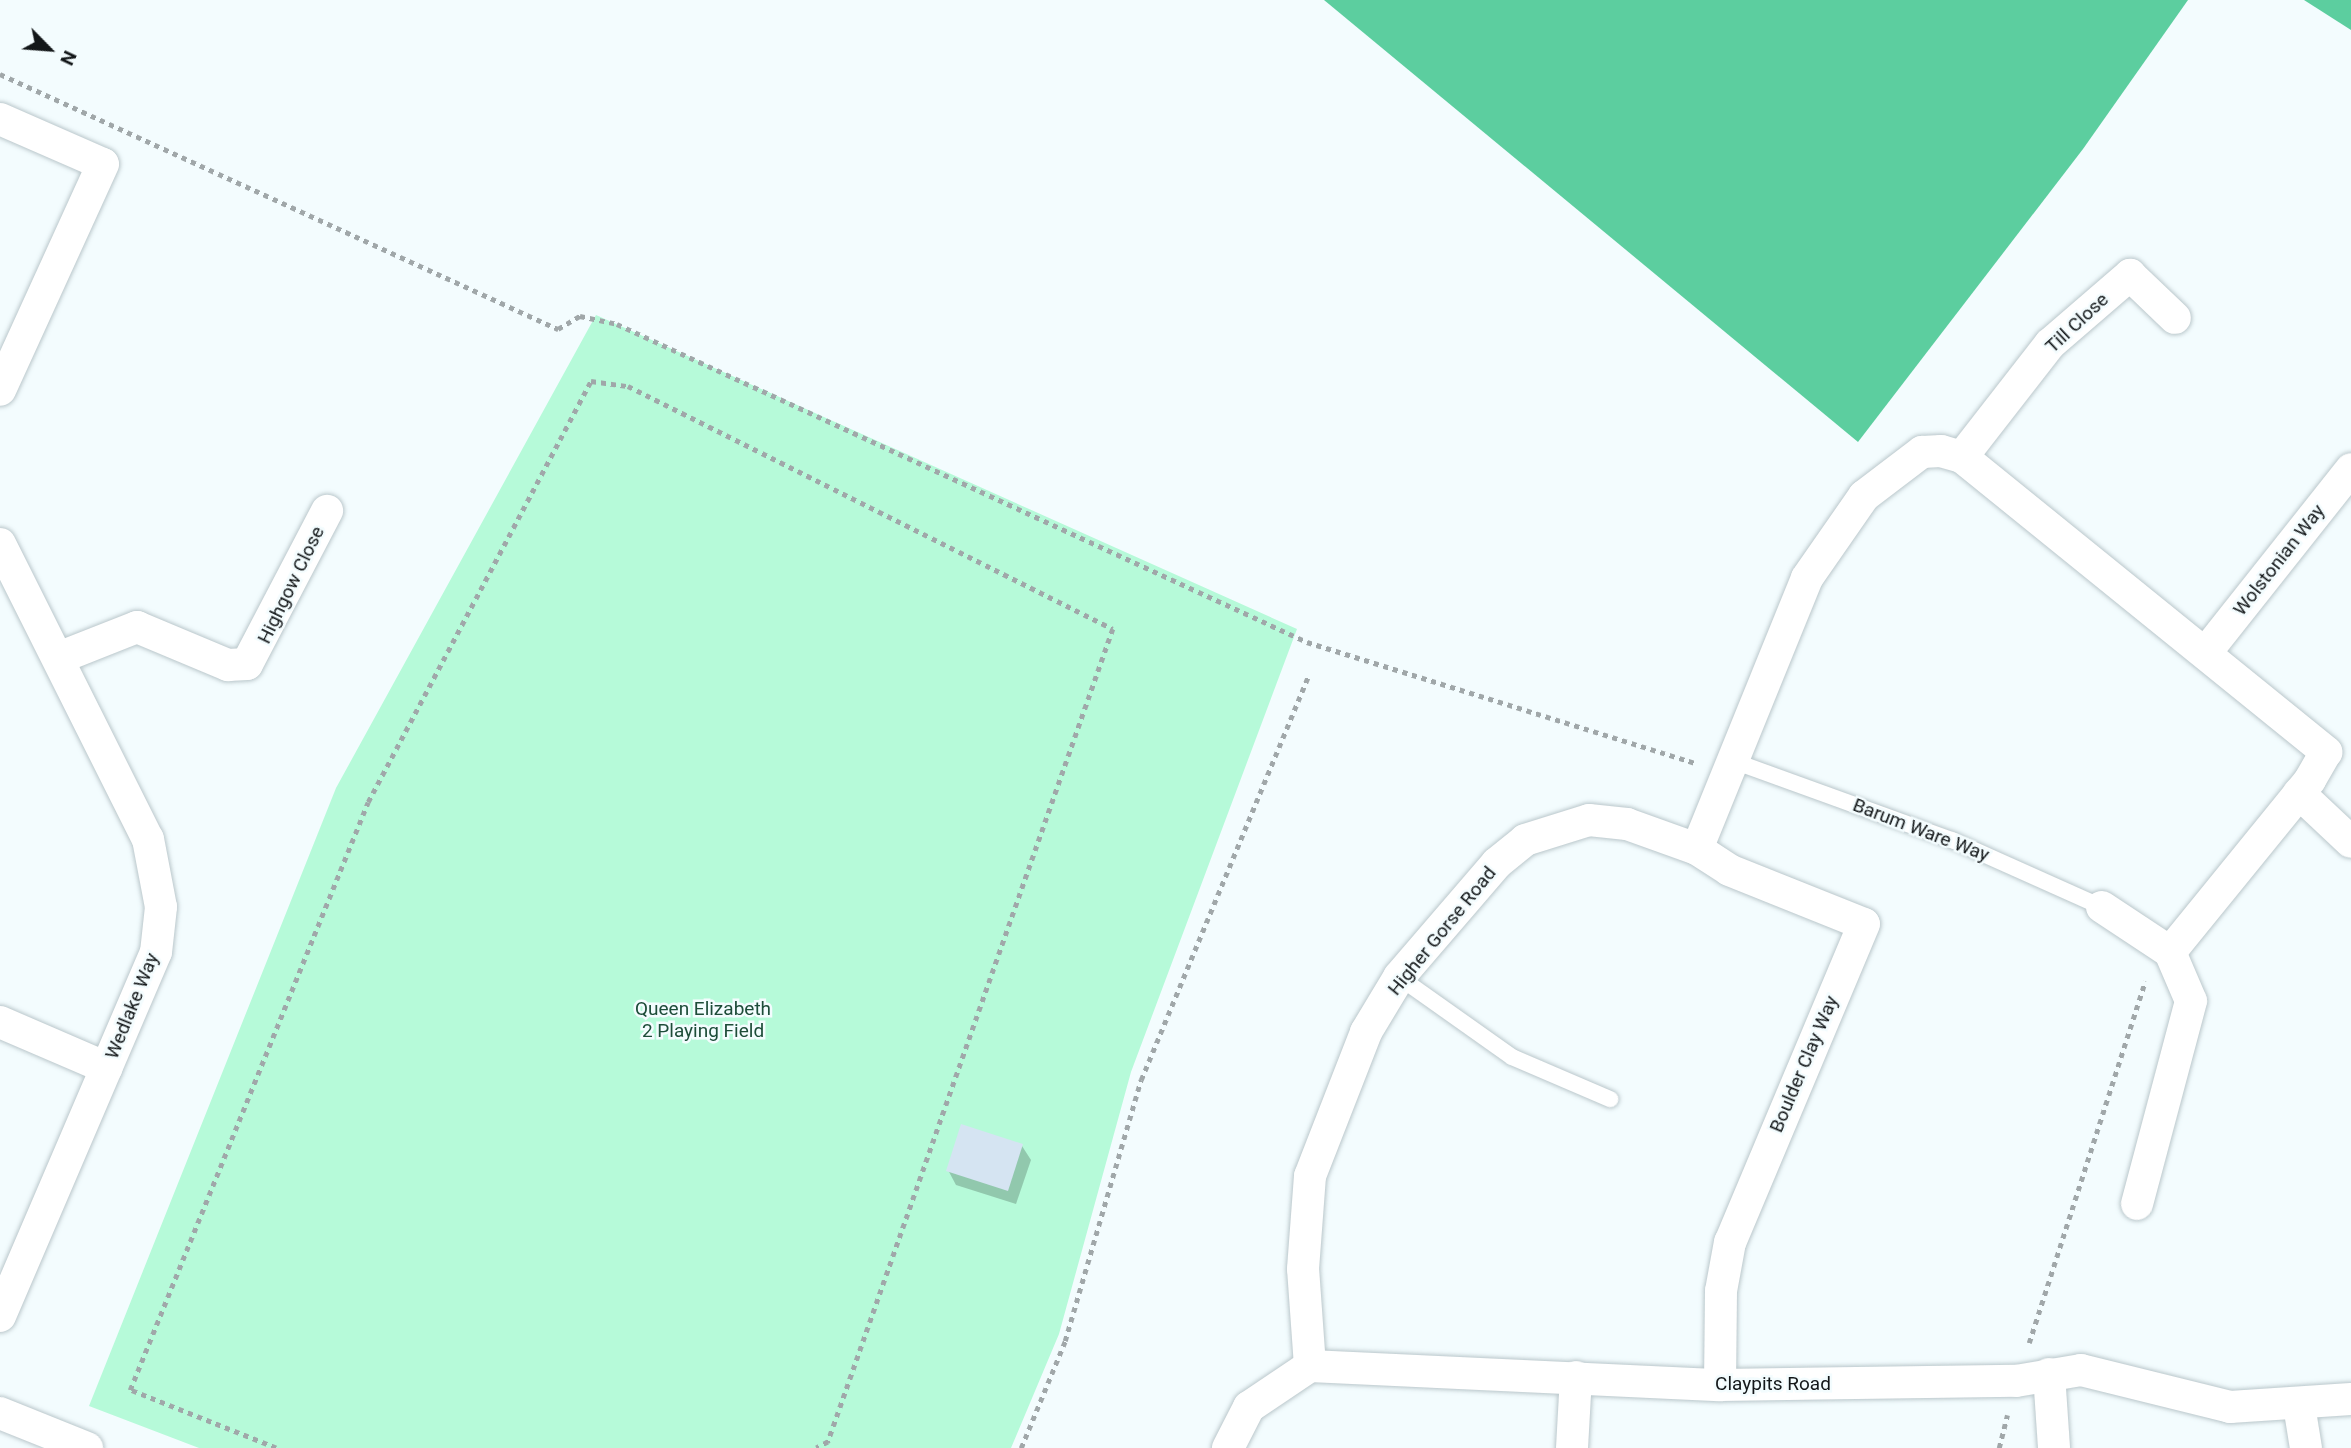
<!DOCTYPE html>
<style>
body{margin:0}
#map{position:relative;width:2351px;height:1448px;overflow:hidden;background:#f3fcfe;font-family:Roboto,sans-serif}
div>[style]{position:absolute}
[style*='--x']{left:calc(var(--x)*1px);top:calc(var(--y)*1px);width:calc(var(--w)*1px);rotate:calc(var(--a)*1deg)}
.green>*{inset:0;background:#b6fad9}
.forest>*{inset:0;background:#5cce9f}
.shadow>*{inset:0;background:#0003}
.building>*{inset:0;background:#d5e4f2}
.path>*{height:4.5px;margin-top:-2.25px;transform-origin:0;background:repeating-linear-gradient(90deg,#a0a7a9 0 5px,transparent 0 10px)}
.roads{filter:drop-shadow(0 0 2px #bac7cb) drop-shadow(0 0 2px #bac7cb)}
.lane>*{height:16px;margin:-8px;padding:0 8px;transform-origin:8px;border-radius:8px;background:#fff}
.street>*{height:32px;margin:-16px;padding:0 16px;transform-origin:16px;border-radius:16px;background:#fff}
span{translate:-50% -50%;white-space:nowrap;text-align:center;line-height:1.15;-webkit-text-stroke:5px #f3fcfe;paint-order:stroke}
.street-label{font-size:19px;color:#131719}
.park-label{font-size:19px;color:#1d4d39}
.north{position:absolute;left:14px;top:14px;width:70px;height:70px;-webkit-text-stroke:5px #f3fcfe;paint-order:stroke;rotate:115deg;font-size:19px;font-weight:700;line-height:28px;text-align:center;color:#131719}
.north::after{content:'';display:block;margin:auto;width:24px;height:32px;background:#131719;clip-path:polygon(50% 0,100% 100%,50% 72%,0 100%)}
</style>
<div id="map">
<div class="green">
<i style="clip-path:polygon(596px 315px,1297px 629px,1131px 1072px,1059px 1334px,1011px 1448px,199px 1448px,89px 1406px,336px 788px)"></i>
</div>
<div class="forest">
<i style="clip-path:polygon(1324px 0,2188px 0,2083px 149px,1858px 442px)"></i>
<i style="clip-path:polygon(2304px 0,2351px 0,2351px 30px)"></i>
</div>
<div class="shadow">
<i style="clip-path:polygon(1022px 1146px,1031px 1160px,1016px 1204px,956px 1185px,948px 1170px)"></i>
</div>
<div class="building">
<i style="clip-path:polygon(961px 1124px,1023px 1144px,1008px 1191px,946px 1171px)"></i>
</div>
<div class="path">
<i style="--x:0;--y:74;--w:614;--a:24.56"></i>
<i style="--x:558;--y:329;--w:26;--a:-31"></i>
<i style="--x:580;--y:316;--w:38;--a:12"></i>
<i style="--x:617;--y:324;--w:760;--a:24.74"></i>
<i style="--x:1307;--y:642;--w:407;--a:17.3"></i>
<i style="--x:2029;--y:1343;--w:380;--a:-72.2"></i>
<i style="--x:276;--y:1448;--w:157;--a:-158.3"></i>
<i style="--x:130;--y:1390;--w:634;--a:-67.96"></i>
<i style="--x:368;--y:802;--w:476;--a:-62.1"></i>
<i style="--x:591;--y:381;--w:37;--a:8"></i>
<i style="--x:628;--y:386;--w:542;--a:26.61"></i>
<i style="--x:1113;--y:629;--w:862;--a:109.32"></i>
<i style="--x:828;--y:1442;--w:13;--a:153"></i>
<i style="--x:1021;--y:1448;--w:116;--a:-67.6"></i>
<i style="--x:1065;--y:1341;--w:272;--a:-73.8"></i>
<i style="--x:1141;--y:1080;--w:439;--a:-67.5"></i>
<i style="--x:1999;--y:1448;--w:34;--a:-76"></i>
</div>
<div class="roads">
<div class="lane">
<i style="--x:1736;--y:762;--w:230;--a:19.9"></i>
<i style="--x:1952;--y:840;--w:164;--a:24.1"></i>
<i style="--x:1399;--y:977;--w:138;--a:35.3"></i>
<i style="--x:1512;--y:1057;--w:107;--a:23.2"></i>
</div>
<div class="street">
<i style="--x:0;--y:119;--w:112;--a:23.6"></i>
<i style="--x:103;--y:164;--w:248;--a:114.5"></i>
<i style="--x:1962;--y:457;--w:143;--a:-52.1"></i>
<i style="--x:2050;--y:344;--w:106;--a:-40.8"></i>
<i style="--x:2130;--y:275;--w:62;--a:43.7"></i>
<i style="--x:0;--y:544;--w:330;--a:63.4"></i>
<i style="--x:148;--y:839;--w:69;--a:79.2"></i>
<i style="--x:161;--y:907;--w:45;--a:96.3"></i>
<i style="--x:156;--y:952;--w:396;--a:113.2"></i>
<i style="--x:2207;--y:651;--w:232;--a:-51.6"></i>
<i style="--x:61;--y:657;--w:82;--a:-21.5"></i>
<i style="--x:137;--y:627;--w:99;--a:22.7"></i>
<i style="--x:228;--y:665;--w:19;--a:-3"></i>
<i style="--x:247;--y:664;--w:173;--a:-62.4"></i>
<i style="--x:2299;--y:793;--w:71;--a:43.3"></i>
<i style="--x:1697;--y:849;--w:292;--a:-67.9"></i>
<i style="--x:1807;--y:578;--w:100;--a:-55.2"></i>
<i style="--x:1864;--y:496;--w:73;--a:-37.2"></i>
<i style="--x:1922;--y:452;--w:19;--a:-3"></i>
<i style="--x:1941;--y:451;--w:22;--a:16"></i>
<i style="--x:1962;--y:457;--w:469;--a:39"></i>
<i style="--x:2326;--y:752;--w:32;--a:120"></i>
<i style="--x:2310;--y:780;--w:222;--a:129.1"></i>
<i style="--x:2102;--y:907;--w:82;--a:33.5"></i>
<i style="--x:2170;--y:952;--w:53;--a:66.8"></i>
<i style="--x:2191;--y:1001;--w:210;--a:104.9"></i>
<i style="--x:0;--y:1022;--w:116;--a:23.3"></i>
<i style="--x:1310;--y:1366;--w:97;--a:-94.1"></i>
<i style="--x:1303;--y:1269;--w:93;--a:-85.7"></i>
<i style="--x:1310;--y:1176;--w:155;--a:-68.7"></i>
<i style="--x:1366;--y:1032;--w:64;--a:-59"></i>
<i style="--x:1399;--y:977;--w:150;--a:-49.3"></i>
<i style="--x:1497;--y:863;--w:36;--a:-39"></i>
<i style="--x:1525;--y:840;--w:67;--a:-17.4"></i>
<i style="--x:1589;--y:820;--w:38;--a:6"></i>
<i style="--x:1627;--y:824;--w:74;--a:19.7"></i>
<i style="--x:1697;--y:849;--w:38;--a:33"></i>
<i style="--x:1729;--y:870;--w:145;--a:21.8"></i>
<i style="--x:1864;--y:924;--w:345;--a:112.8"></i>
<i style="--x:1730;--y:1242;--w:50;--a:100.4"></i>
<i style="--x:1721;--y:1291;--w:94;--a:90.6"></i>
<i style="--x:2049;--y:1374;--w:74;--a:86.1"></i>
<i style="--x:2299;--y:1405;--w:44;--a:80.8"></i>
<i style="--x:0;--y:1413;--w:94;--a:21.9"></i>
<i style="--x:1228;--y:1448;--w:46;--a:-62.9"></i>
<i style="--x:1249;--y:1407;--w:73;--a:-33.9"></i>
<i style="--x:1310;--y:1366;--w:410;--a:2.7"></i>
<i style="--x:1720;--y:1385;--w:296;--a:-0.8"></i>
<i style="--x:2016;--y:1381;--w:66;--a:-9.6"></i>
<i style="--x:2081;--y:1370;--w:154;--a:13.9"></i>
<i style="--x:2230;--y:1407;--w:121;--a:-3.8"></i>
<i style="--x:1572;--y:1448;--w:71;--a:-86.8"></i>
</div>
</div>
<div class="street-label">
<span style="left:2077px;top:323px;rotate:-43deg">Till Close</span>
<span style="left:2279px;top:560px;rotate:-52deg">Wolstonian Way</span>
<span style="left:291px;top:585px;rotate:-64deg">Highgow Close</span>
<span style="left:1921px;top:830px;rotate:21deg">Barum Ware Way</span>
<span style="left:1442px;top:931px;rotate:-51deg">Higher Gorse Road</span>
<span style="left:132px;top:1006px;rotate:-68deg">Wedlake Way</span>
<span style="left:1804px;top:1064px;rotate:-67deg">Boulder Clay Way</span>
<span style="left:1773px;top:1384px">Claypits Road</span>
</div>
<div class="park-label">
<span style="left:703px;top:1020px">Queen Elizabeth<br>2 Playing Field</span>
</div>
<div class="north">N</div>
</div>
